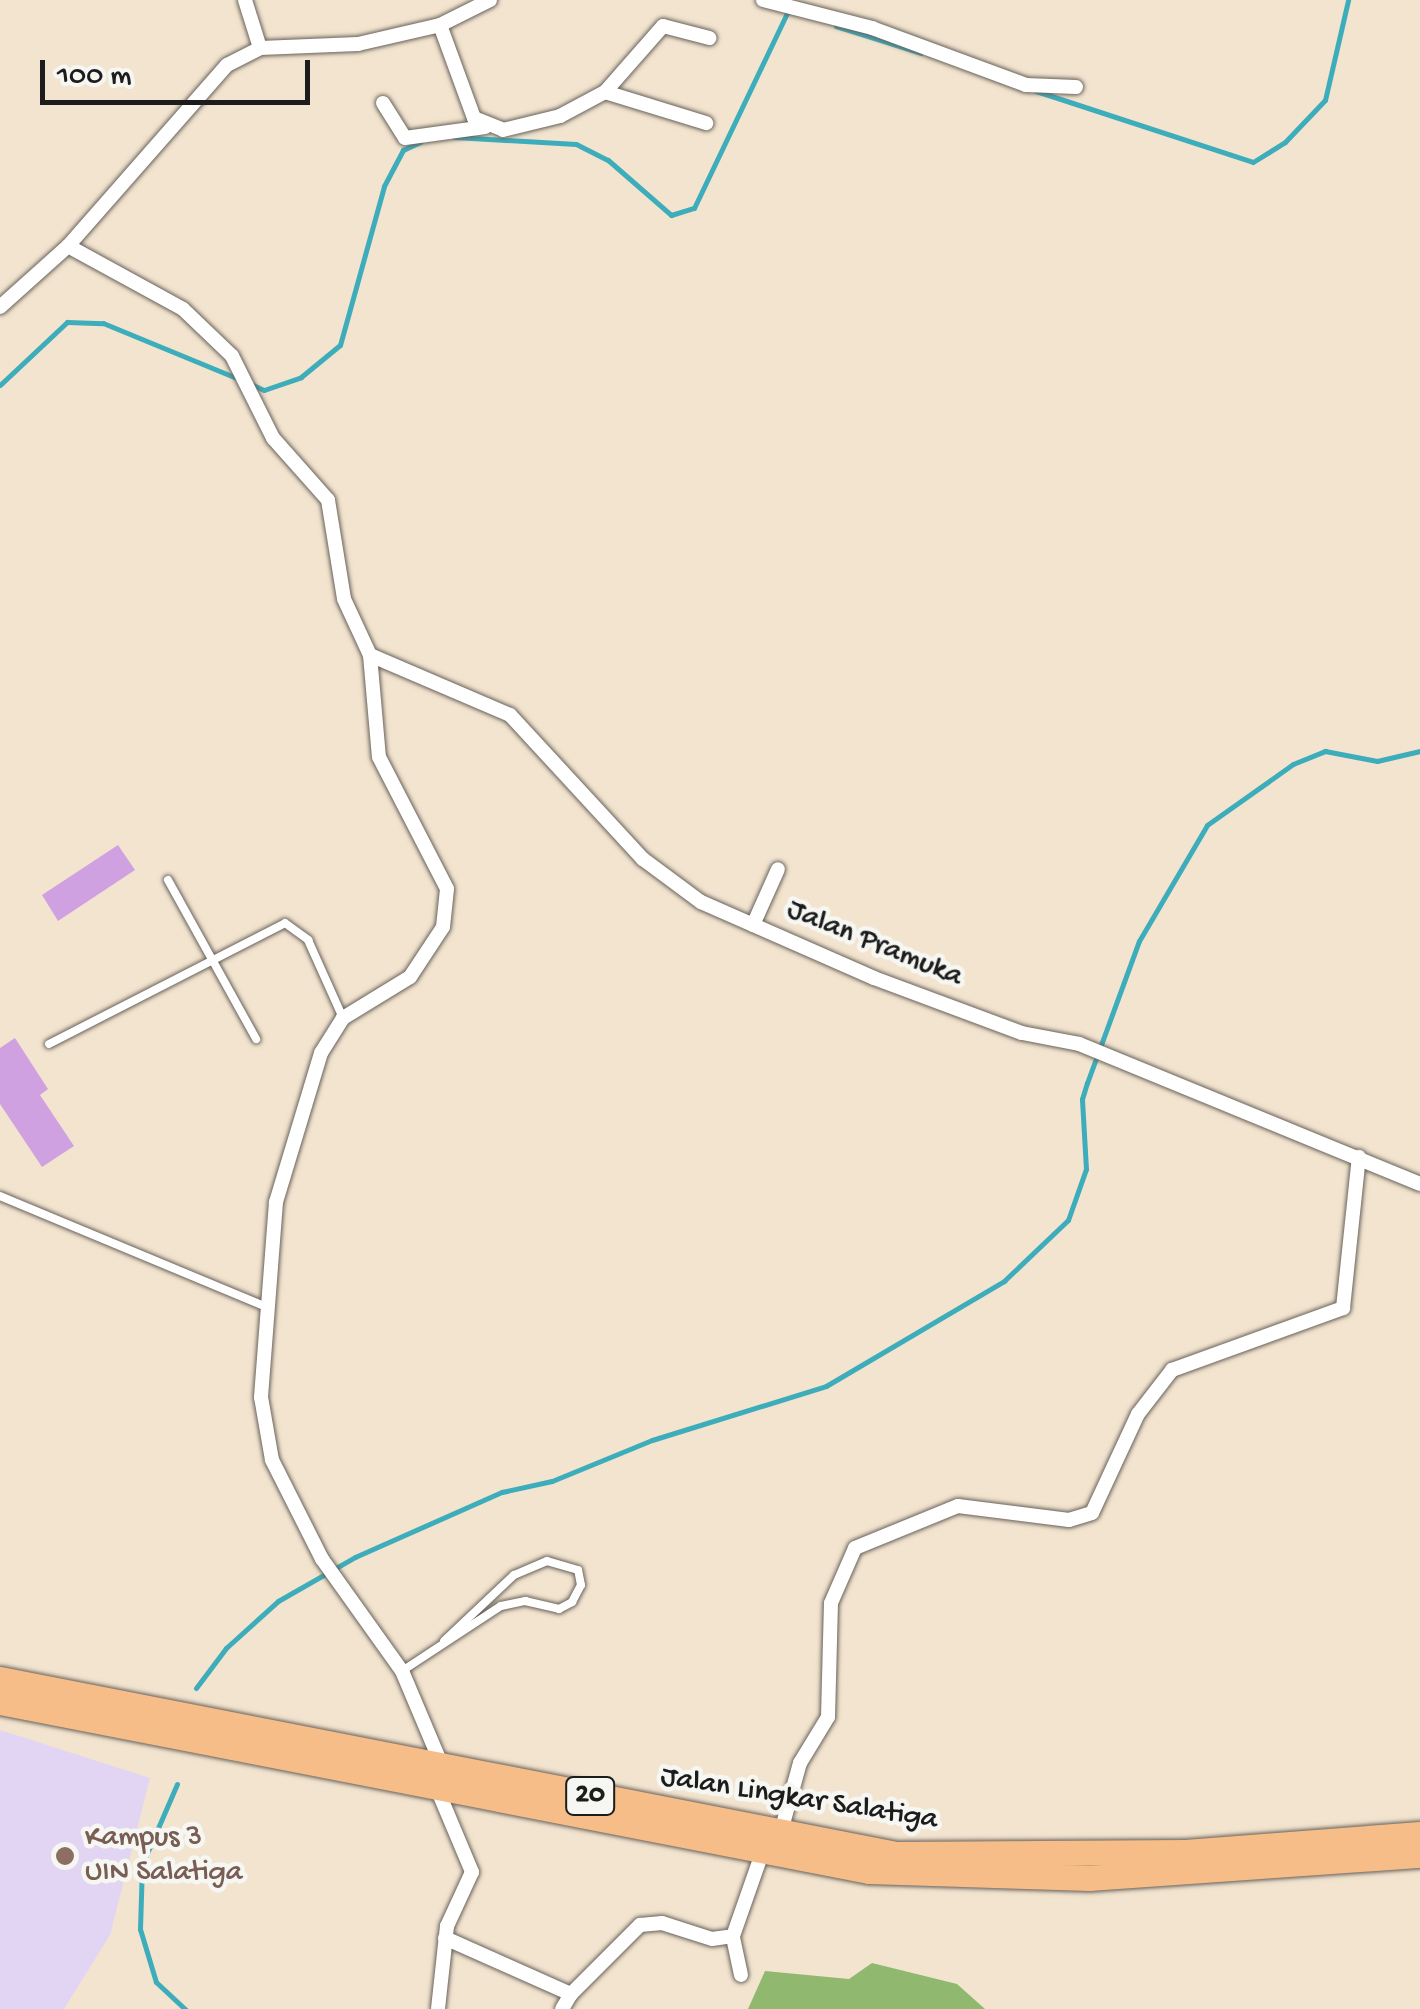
<!DOCTYPE html>
<style>
body{margin:0}
#map{position:relative;width:1420px;height:2009px;overflow:hidden;background:#f3e4cf;font-family:"Gochi Hand",sans-serif}
div>[style]{position:absolute}
[style*='--x']{left:calc(var(--x)*1px);top:calc(var(--y)*1px);width:calc(var(--w)*1px);rotate:calc(var(--a)*1deg)}
.built>*{inset:0;background:#e2d4f3}
.forest>*{inset:0;background:#90b96f}
.stream>*{height:5px;margin:-2.5px;padding:0 2.5px;transform-origin:2.5px;border-radius:2.5px;background:#3eadbb}
.building>*{inset:0;background:#d0a1e0}
.roads{filter:drop-shadow(0 0 2px #67625b) drop-shadow(0 0 2px #67625b)}
.lane>*{height:8px;margin:-4px;padding:0 4px;transform-origin:4px;border-radius:4px;background:#fff}
.street>*{height:14px;margin:-7px;padding:0 7px;transform-origin:7px;border-radius:7px;background:#fff}
.highway>*{height:25px;margin:-12.5px;padding:0 12.5px;transform-origin:12.5px;border-radius:12.5px;background:#f7bd88}
.dots>*{width:28px;height:28px;translate:-50% -50%;box-sizing:border-box;border:5px solid #f6f6f2;border-radius:50%}
span{translate:-50% -50%;white-space:nowrap;text-align:center;line-height:1.15;-webkit-text-stroke:9px #f6f6f2;paint-order:stroke}
.shield-label span{padding:2px 8px;background:#f6f6f2;border:2px solid;border-radius:8px;-webkit-text-stroke-width:0}
.shield-label{font-size:28px;color:#1c1c1c;font-weight:700}
.street-label{font-size:30px;color:#1c1c1c}
.education-label{font-size:30px;color:#785e54}
.left{translate:0 -50%;text-align:left}
.scale{position:absolute;left:40px;top:60px;width:270px;height:45px;box-sizing:border-box;border:5px solid #1c1c1c;border-top:0;padding-left:12px;font-size:30px;line-height:35px;white-space:nowrap;color:#1c1c1c;-webkit-text-stroke:8px #f6f6f2;paint-order:stroke}
</style>
<div id="map">
<div class="built">
<i style="clip-path:polygon(0 1730px,150px 1778px,110px 1935px,64px 2009px,0 2009px)"></i>
</div>
<div class="forest">
<i style="clip-path:polygon(872px 1963px,957px 1984px,985px 2009px,748px 2009px,765px 1971px,849px 1979px)"></i>
</div>
<div class="stream">
<i style="--x:836;--y:26;--w:89;--a:17.6"></i>
<i style="--x:1036;--y:91;--w:228;--a:18.1"></i>
<i style="--x:1253;--y:162;--w:38;--a:-32"></i>
<i style="--x:1285;--y:142;--w:58;--a:-46.4"></i>
<i style="--x:1325;--y:100;--w:103;--a:-77"></i>
<i style="--x:454;--y:137;--w:122;--a:3.3"></i>
<i style="--x:576;--y:144;--w:36;--a:27"></i>
<i style="--x:608;--y:160;--w:84;--a:41.1"></i>
<i style="--x:671;--y:215;--w:24;--a:-17"></i>
<i style="--x:694;--y:208;--w:218;--a:-64.5"></i>
<i style="--x:251;--y:384;--w:14;--a:25"></i>
<i style="--x:264;--y:390;--w:39;--a:-19"></i>
<i style="--x:301;--y:377;--w:50;--a:-39.4"></i>
<i style="--x:340;--y:345;--w:165;--a:-74.5"></i>
<i style="--x:384;--y:186;--w:41;--a:-62.2"></i>
<i style="--x:403;--y:150;--w:19;--a:-25"></i>
<i style="--x:0;--y:385;--w:92;--a:-43.2"></i>
<i style="--x:67;--y:322;--w:36;--a:2"></i>
<i style="--x:103;--y:323;--w:149;--a:22.4"></i>
<i style="--x:196;--y:1688;--w:50;--a:-53.1"></i>
<i style="--x:226;--y:1648;--w:70;--a:-42.1"></i>
<i style="--x:278;--y:1601;--w:89;--a:-29.7"></i>
<i style="--x:355;--y:1557;--w:161;--a:-23.9"></i>
<i style="--x:502;--y:1492;--w:51;--a:-12.4"></i>
<i style="--x:552;--y:1481;--w:108;--a:-22.3"></i>
<i style="--x:652;--y:1440;--w:182;--a:-17.2"></i>
<i style="--x:826;--y:1386;--w:207;--a:-30.5"></i>
<i style="--x:1004;--y:1281;--w:88;--a:-43.6"></i>
<i style="--x:1068;--y:1220;--w:54;--a:-70.6"></i>
<i style="--x:1086;--y:1169;--w:70;--a:-93.3"></i>
<i style="--x:1082;--y:1099;--w:17;--a:-73"></i>
<i style="--x:1087;--y:1083;--w:151;--a:-69.9"></i>
<i style="--x:1139;--y:941;--w:134;--a:-59.6"></i>
<i style="--x:1207;--y:825;--w:105;--a:-35.3"></i>
<i style="--x:1293;--y:764;--w:35;--a:-22"></i>
<i style="--x:1325;--y:751;--w:53;--a:10.9"></i>
<i style="--x:1377;--y:761;--w:44;--a:-13.1"></i>
<i style="--x:177;--y:1784;--w:88;--a:113.4"></i>
<i style="--x:142;--y:1865;--w:64;--a:91.8"></i>
<i style="--x:140;--y:1929;--w:55;--a:73.2"></i>
<i style="--x:156;--y:1982;--w:40;--a:43"></i>
</div>
<div class="building">
<i style="clip-path:polygon(118px 845px,135px 870px,58px 921px,42px 895px)"></i>
<i style="clip-path:polygon(15px 1038px,48px 1089px,40px 1095px,74px 1146px,42px 1167px,0 1104px,0 1048px)"></i>
</div>
<div class="roads">
<div class="lane">
<i style="--x:168;--y:880;--w:182;--a:61"></i>
<i style="--x:49;--y:1044;--w:265;--a:-27.1"></i>
<i style="--x:285;--y:923;--w:29;--a:36"></i>
<i style="--x:308;--y:940;--w:85;--a:65.8"></i>
<i style="--x:0;--y:1196;--w:286;--a:22.6"></i>
<i style="--x:402;--y:1671;--w:118;--a:-33.3"></i>
<i style="--x:501;--y:1606;--w:25;--a:-12"></i>
<i style="--x:525;--y:1601;--w:35;--a:13"></i>
<i style="--x:559;--y:1609;--w:15;--a:-28"></i>
<i style="--x:572;--y:1602;--w:19;--a:-62"></i>
<i style="--x:581;--y:1585;--w:15;--a:-101"></i>
<i style="--x:578;--y:1570;--w:32;--a:-164"></i>
<i style="--x:547;--y:1561;--w:36;--a:157"></i>
<i style="--x:514;--y:1575;--w:96;--a:136.7"></i>
</div>
<div class="street">
<i style="--x:245;--y:0;--w:50;--a:72.6"></i>
<i style="--x:763;--y:0;--w:113;--a:14.4"></i>
<i style="--x:872;--y:28;--w:164;--a:20.3"></i>
<i style="--x:1026;--y:85;--w:50;--a:2.3"></i>
<i style="--x:440;--y:25;--w:99;--a:69.9"></i>
<i style="--x:474;--y:118;--w:31;--a:22"></i>
<i style="--x:503;--y:130;--w:59;--a:-13.8"></i>
<i style="--x:560;--y:116;--w:51;--a:-28.1"></i>
<i style="--x:605;--y:92;--w:88;--a:-48.7"></i>
<i style="--x:663;--y:26;--w:48;--a:14.6"></i>
<i style="--x:605;--y:92;--w:106;--a:17.1"></i>
<i style="--x:383;--y:103;--w:41;--a:57.8"></i>
<i style="--x:405;--y:138;--w:81;--a:-7.8"></i>
<i style="--x:68;--y:246;--w:131;--a:28.7"></i>
<i style="--x:183;--y:309;--w:68;--a:43.8"></i>
<i style="--x:232;--y:356;--w:92;--a:63.4"></i>
<i style="--x:273;--y:438;--w:83;--a:48.4"></i>
<i style="--x:328;--y:500;--w:100;--a:80.8"></i>
<i style="--x:344;--y:599;--w:62;--a:65.1"></i>
<i style="--x:370;--y:655;--w:102;--a:85"></i>
<i style="--x:379;--y:757;--w:148;--a:62.7"></i>
<i style="--x:447;--y:889;--w:38;--a:96"></i>
<i style="--x:443;--y:927;--w:60;--a:123.4"></i>
<i style="--x:410;--y:977;--w:79;--a:148.5"></i>
<i style="--x:343;--y:1018;--w:41;--a:122.2"></i>
<i style="--x:321;--y:1053;--w:156;--a:106.8"></i>
<i style="--x:276;--y:1202;--w:196;--a:94.4"></i>
<i style="--x:261;--y:1397;--w:64;--a:80.1"></i>
<i style="--x:272;--y:1460;--w:111;--a:63.2"></i>
<i style="--x:322;--y:1559;--w:138;--a:54.5"></i>
<i style="--x:402;--y:1671;--w:105;--a:67.1"></i>
<i style="--x:443;--y:1768;--w:24;--a:102"></i>
<i style="--x:438;--y:1791;--w:88;--a:67.2"></i>
<i style="--x:472;--y:1872;--w:60;--a:114.8"></i>
<i style="--x:447;--y:1926;--w:83;--a:96.2"></i>
<i style="--x:0;--y:307;--w:91;--a:-41.9"></i>
<i style="--x:68;--y:246;--w:241;--a:-48.7"></i>
<i style="--x:227;--y:65;--w:37;--a:-27"></i>
<i style="--x:260;--y:48;--w:98;--a:-2.3"></i>
<i style="--x:358;--y:44;--w:84;--a:-13"></i>
<i style="--x:440;--y:25;--w:56;--a:-26.6"></i>
<i style="--x:370;--y:655;--w:152;--a:23.2"></i>
<i style="--x:510;--y:715;--w:196;--a:47.3"></i>
<i style="--x:643;--y:859;--w:72;--a:36.6"></i>
<i style="--x:701;--y:902;--w:189;--a:23.7"></i>
<i style="--x:874;--y:978;--w:158;--a:20.4"></i>
<i style="--x:1022;--y:1033;--w:58;--a:10.9"></i>
<i style="--x:1079;--y:1044;--w:369;--a:22.3"></i>
<i style="--x:753;--y:925;--w:61;--a:-65.9"></i>
<i style="--x:780;--y:1835;--w:75;--a:-74.5"></i>
<i style="--x:800;--y:1763;--w:54;--a:-58.7"></i>
<i style="--x:828;--y:1717;--w:114;--a:-88.5"></i>
<i style="--x:831;--y:1603;--w:60;--a:-66.4"></i>
<i style="--x:855;--y:1548;--w:111;--a:-22.2"></i>
<i style="--x:958;--y:1506;--w:112;--a:7.2"></i>
<i style="--x:1069;--y:1520;--w:24;--a:-17"></i>
<i style="--x:1092;--y:1513;--w:109;--a:-65.1"></i>
<i style="--x:1138;--y:1414;--w:56;--a:-52.3"></i>
<i style="--x:1172;--y:1370;--w:182;--a:-19.9"></i>
<i style="--x:1343;--y:1308;--w:152;--a:-84"></i>
<i style="--x:445;--y:1938;--w:138;--a:24"></i>
<i style="--x:571;--y:1994;--w:17;--a:121"></i>
<i style="--x:741;--y:1975;--w:40;--a:-102"></i>
<i style="--x:733;--y:1936;--w:88;--a:-70.7"></i>
<i style="--x:571;--y:1994;--w:98;--a:-45"></i>
<i style="--x:640;--y:1925;--w:22;--a:-5"></i>
<i style="--x:662;--y:1923;--w:52;--a:17.7"></i>
<i style="--x:712;--y:1939;--w:21;--a:-8"></i>
</div>
<div class="highway">
<i style="--x:0;--y:1679;--w:913;--a:11.05"></i>
<i style="--x:896;--y:1854;--w:289;--a:-0.4"></i>
<i style="--x:1185;--y:1852;--w:236;--a:-4.4"></i>
<i style="--x:0;--y:1702;--w:885;--a:11.01"></i>
<i style="--x:869;--y:1871;--w:220;--a:1.8"></i>
<i style="--x:1089;--y:1878;--w:332;--a:-4"></i>
</div>
</div>
<div class="dots">
<i style="left:65px;top:1856px;background:#8d6e63"></i>
</div>
<div class="shield-label">
<span style="left:590px;top:1796px">20</span>
</div>
<div class="street-label">
<span style="left:874px;top:945px;rotate:22deg">Jalan Pramuka</span>
<span style="left:799px;top:1800px;rotate:9deg">Jalan Lingkar Salatiga</span>
</div>
<div class="education-label">
<span class="left" style="left:85px;top:1856px">Kampus 3<br>UIN Salatiga</span>
</div>
<div class="scale">100 m</div>
</div>
